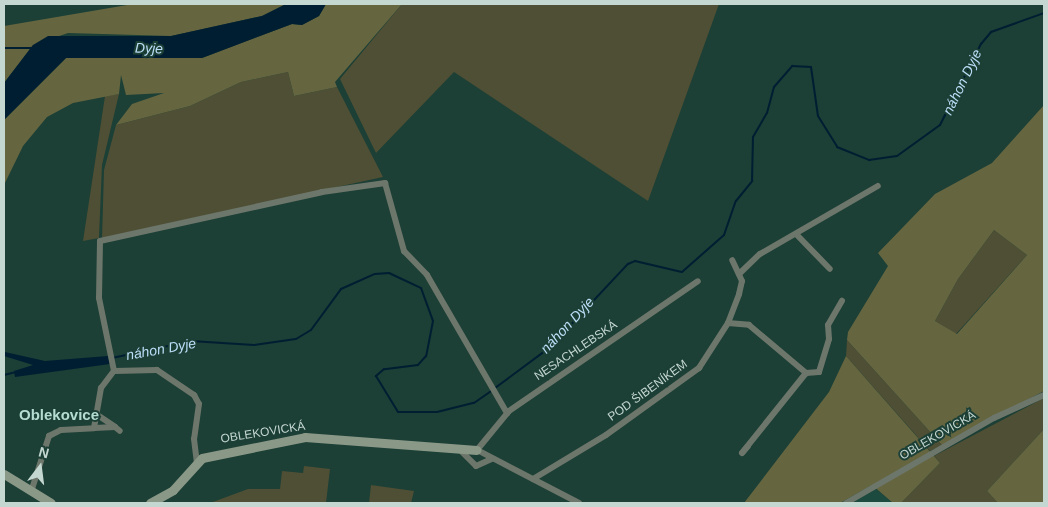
<!DOCTYPE html>
<meta charset="utf-8">
<style>
body{margin:0}
#map{position:relative;width:1048px;height:507px;overflow:hidden;background:#1c3f36;font-family:Helvetica,sans-serif}
div>[style]{position:absolute}
[style*='--x']{left:calc(var(--x)*1px);top:calc(var(--y)*1px);width:calc(var(--w)*1px);rotate:calc(var(--a)*1deg)}
.built>*{inset:0;background:#1c4a3f}
.green>*{inset:0;background:#4e4f34}
.forest>*{inset:0;background:#656640}
.water>*{inset:0;background:#001e32}
.stream>*{height:2px;margin:-1px;padding:0 1px;transform-origin:1px;border-radius:1px;background:#001e32}
.street>*{height:6px;margin:-3px;padding:0 3px;transform-origin:3px;border-radius:3px;background:#6d766b}
.secondary>*{height:9px;margin:-4.5px;padding:0 4.5px;transform-origin:4.5px;border-radius:4.5px;background:#8a9887}
span{translate:-50% -50%;white-space:nowrap;text-align:center;line-height:1.15;-webkit-text-stroke:4px #1c3f36;paint-order:stroke}
.street-label{font-size:12px;color:#c4d7d1}
.water-label{font-size:14px;color:#bbdef7;font-style:italic}
.quarter-label{font-size:15px;color:#b5dcd0;font-weight:700}
.frame{position:absolute;inset:0;border:5px solid #c4d7d1;pointer-events:none}
.north{position:absolute;left:15px;top:442px;width:50px;height:50px;-webkit-text-stroke:4px #1c3f36;paint-order:stroke;rotate:15deg;font-size:14px;font-weight:700;line-height:20px;text-align:center;color:#c4d7d1}
.north::after{content:'';display:block;margin:auto;width:18px;height:22px;background:#c4d7d1;clip-path:polygon(50% 0,100% 100%,50% 72%,0 100%)}
</style>
<div id="map">
<div class="built">
<i style="clip-path:polygon(876px 489px,893px 503px,852px 503px)"></i>
</div>
<div class="green">
<i style="clip-path:polygon(402px 4px,719px 4px,648px 201px,454px 72px,376px 153px,340px 79px)"></i>
<i style="clip-path:polygon(288px 72px,294px 96px,337px 87px,383px 177px,102px 238px,104px 170px,116px 125px,190px 106px,241px 82px)"></i>
<i style="clip-path:polygon(119px 94px,102px 165px,99px 238px,83px 241px,105px 96px)"></i>
<i style="clip-path:polygon(994px 230px,1027px 255px,956px 334px,935px 321px,958px 279px)"></i>
<i style="clip-path:polygon(847px 340px,942px 445px,930px 451px,846px 356px)"></i>
<i style="clip-path:polygon(1044px 398px,1044px 429px,987px 491px,998px 503px,901px 503px,940px 463px,934px 456px)"></i>
<i style="clip-path:polygon(304px 466px,330px 469px,326px 503px,210px 503px,248px 489px,280px 489px,282px 471px,303px 473px)"></i>
<i style="clip-path:polygon(371px 485px,414px 491px,411px 503px,369px 503px)"></i>
</div>
<div class="forest">
<i style="clip-path:polygon(133px 4px,286px 4px,262px 16px,171px 36px,68px 33px,33px 45px,4px 83px,4px 26px)"></i>
<i style="clip-path:polygon(326px 4px,402px 4px,335px 82px,337px 87px,294px 96px,288px 72px,241px 82px,190px 106px,116px 125px,132px 104px,164px 93px,126px 95px,121px 75px,119px 94px,73px 103px,47px 117px,23px 146px,4px 185px,4px 120px,66px 58px,202px 58px,292px 24px,302px 25px,319px 16px)"></i>
<i style="clip-path:polygon(evenodd,1044px 105px,1044px 391px,942px 445px,847px 340px,848px 332px,888px 266px,878px 253px,935px 194px,992px 163px,1044px 105px,994px 230px,1027px 255px,957px 334px,935px 321px,958px 279px,994px 230px)"></i>
<i style="clip-path:polygon(846px 356px,940px 463px,901px 503px,893px 503px,872px 485px,840px 503px,744px 503px,829px 392px)"></i>
<i style="clip-path:polygon(1044px 429px,1044px 503px,998px 503px,987px 491px)"></i>
</div>
<div class="water">
<i style="clip-path:polygon(286px 4px,326px 4px,319px 16px,302px 25px,292px 24px,202px 58px,66px 58px,4px 120px,4px 83px,33px 45px,48px 36px,171px 36px,262px 16px)"></i>
<i style="clip-path:polygon(5px 352px,45px 361px,108px 356px,110px 364px,15px 377px,14px 371px,33px 365px,4px 356px)"></i>
</div>
<div class="stream">
<i style="--x:4;--y:48;--w:30;--a:0"></i>
<i style="--x:112;--y:358;--w:81;--a:-12.1"></i>
<i style="--x:191;--y:341;--w:63;--a:3.6"></i>
<i style="--x:254;--y:345;--w:42;--a:-8.1"></i>
<i style="--x:296;--y:339;--w:17;--a:-31"></i>
<i style="--x:311;--y:330;--w:51;--a:-53.8"></i>
<i style="--x:341;--y:289;--w:37;--a:-24"></i>
<i style="--x:375;--y:274;--w:14;--a:-4"></i>
<i style="--x:389;--y:273;--w:35;--a:25"></i>
<i style="--x:421;--y:288;--w:35;--a:70"></i>
<i style="--x:433;--y:321;--w:36;--a:101"></i>
<i style="--x:426;--y:356;--w:12;--a:132"></i>
<i style="--x:418;--y:365;--w:34;--a:173"></i>
<i style="--x:384;--y:369;--w:11;--a:139"></i>
<i style="--x:376;--y:376;--w:42;--a:58.6"></i>
<i style="--x:398;--y:412;--w:39;--a:0"></i>
<i style="--x:437;--y:412;--w:38;--a:-14"></i>
<i style="--x:474;--y:403;--w:21;--a:-35"></i>
<i style="--x:4;--y:375;--w:12;--a:-14"></i>
<i style="--x:495;--y:388;--w:67;--a:-36.5"></i>
<i style="--x:549;--y:348;--w:115;--a:-46.8"></i>
<i style="--x:628;--y:264;--w:8;--a:-23"></i>
<i style="--x:635;--y:261;--w:48;--a:13.2"></i>
<i style="--x:682;--y:272;--w:56;--a:-41.4"></i>
<i style="--x:724;--y:235;--w:36;--a:-71"></i>
<i style="--x:736;--y:201;--w:26;--a:-51"></i>
<i style="--x:752;--y:181;--w:44;--a:-88.7"></i>
<i style="--x:753;--y:137;--w:28;--a:-60"></i>
<i style="--x:767;--y:113;--w:27;--a:-75"></i>
<i style="--x:774;--y:87;--w:28;--a:-49"></i>
<i style="--x:792;--y:66;--w:19;--a:3"></i>
<i style="--x:811;--y:67;--w:49;--a:81.9"></i>
<i style="--x:818;--y:116;--w:36;--a:58"></i>
<i style="--x:837;--y:147;--w:35;--a:22"></i>
<i style="--x:869;--y:160;--w:28;--a:-8"></i>
<i style="--x:897;--y:156;--w:53;--a:-35.8"></i>
<i style="--x:940;--y:125;--w:91;--a:-63.2"></i>
<i style="--x:981;--y:44;--w:16;--a:-50"></i>
<i style="--x:991;--y:32;--w:56;--a:-19.7"></i>
</div>
<div class="street">
<i style="--x:797;--y:235;--w:47;--a:45.9"></i>
<i style="--x:739;--y:274;--w:29;--a:-44"></i>
<i style="--x:760;--y:254;--w:136;--a:-30"></i>
<i style="--x:728;--y:323;--w:21;--a:5"></i>
<i style="--x:749;--y:325;--w:75;--a:40.1"></i>
<i style="--x:806;--y:373;--w:102;--a:128.7"></i>
<i style="--x:742;--y:453;--w:9;--a:-49"></i>
<i style="--x:114;--y:371;--w:75;--a:-101.6"></i>
<i style="--x:99;--y:298;--w:57;--a:-89"></i>
<i style="--x:100;--y:241;--w:227;--a:-12.4"></i>
<i style="--x:322;--y:192;--w:64;--a:-8.1"></i>
<i style="--x:385;--y:183;--w:71;--a:74.4"></i>
<i style="--x:404;--y:251;--w:33;--a:46"></i>
<i style="--x:427;--y:275;--w:160;--a:59.9"></i>
<i style="--x:806;--y:373;--w:13;--a:-4"></i>
<i style="--x:819;--y:372;--w:34;--a:-73"></i>
<i style="--x:829;--y:339;--w:14;--a:-94"></i>
<i style="--x:828;--y:325;--w:28;--a:-60"></i>
<i style="--x:96;--y:414;--w:23;--a:34"></i>
<i style="--x:94;--y:428;--w:21;--a:-3"></i>
<i style="--x:115;--y:427;--w:6;--a:39"></i>
<i style="--x:459;--y:449;--w:24;--a:45"></i>
<i style="--x:476;--y:466;--w:17;--a:-24"></i>
<i style="--x:533;--y:479;--w:85;--a:-31.1"></i>
<i style="--x:606;--y:435;--w:115;--a:-35.8"></i>
<i style="--x:699;--y:368;--w:54;--a:-57.2"></i>
<i style="--x:728;--y:323;--w:31;--a:-69"></i>
<i style="--x:739;--y:294;--w:13;--a:-77"></i>
<i style="--x:742;--y:281;--w:23;--a:-115"></i>
<i style="--x:31;--y:492;--w:59;--a:-72.2"></i>
<i style="--x:49;--y:436;--w:13;--a:-27"></i>
<i style="--x:61;--y:430;--w:33;--a:-3"></i>
<i style="--x:94;--y:428;--w:41;--a:-80.1"></i>
<i style="--x:101;--y:388;--w:21;--a:-53"></i>
<i style="--x:114;--y:371;--w:43;--a:-1.3"></i>
<i style="--x:157;--y:370;--w:45;--a:34"></i>
<i style="--x:194;--y:395;--w:10;--a:61"></i>
<i style="--x:199;--y:404;--w:35;--a:98"></i>
<i style="--x:194;--y:439;--w:25;--a:83"></i>
<i style="--x:579;--y:503;--w:115;--a:-152.5"></i>
<i style="--x:477;--y:450;--w:50;--a:-50.6"></i>
<i style="--x:509;--y:411;--w:229;--a:-34.5"></i>
<i style="--x:846;--y:503;--w:171;--a:-29.9"></i>
<i style="--x:994;--y:418;--w:55;--a:-24.7"></i>
</div>
<div class="secondary">
<i style="--x:4;--y:474;--w:55;--a:31.7"></i>
<i style="--x:150;--y:503;--w:26;--a:-29"></i>
<i style="--x:173;--y:490;--w:43;--a:-47.8"></i>
<i style="--x:202;--y:458;--w:105;--a:-11.5"></i>
<i style="--x:305;--y:437;--w:172;--a:4.3"></i>
</div>
<div class="street-label">
<span style="left:576px;top:351px;rotate:-34deg">NESACHLEBSKÁ</span>
<span style="left:648px;top:391px;rotate:-36deg">POD ŠIBENÍKEM</span>
<span style="left:263px;top:433px;rotate:-9deg">OBLEKOVICKÁ</span>
<span style="left:938px;top:436px;rotate:-30deg">OBLEKOVICKÁ</span>
</div>
<div class="water-label">
<span style="left:149px;top:48px;rotate:2deg">Dyje</span>
<span style="left:962px;top:82px;rotate:-64deg">náhon Dyje</span>
<span style="left:567px;top:325px;rotate:-47deg">náhon Dyje</span>
<span style="left:161px;top:349px;rotate:-10deg">náhon Dyje</span>
</div>
<div class="quarter-label">
<span style="left:59px;top:415px">Oblekovice</span>
</div>
<div class="frame"></div>
<div class="north">N</div>
</div>
